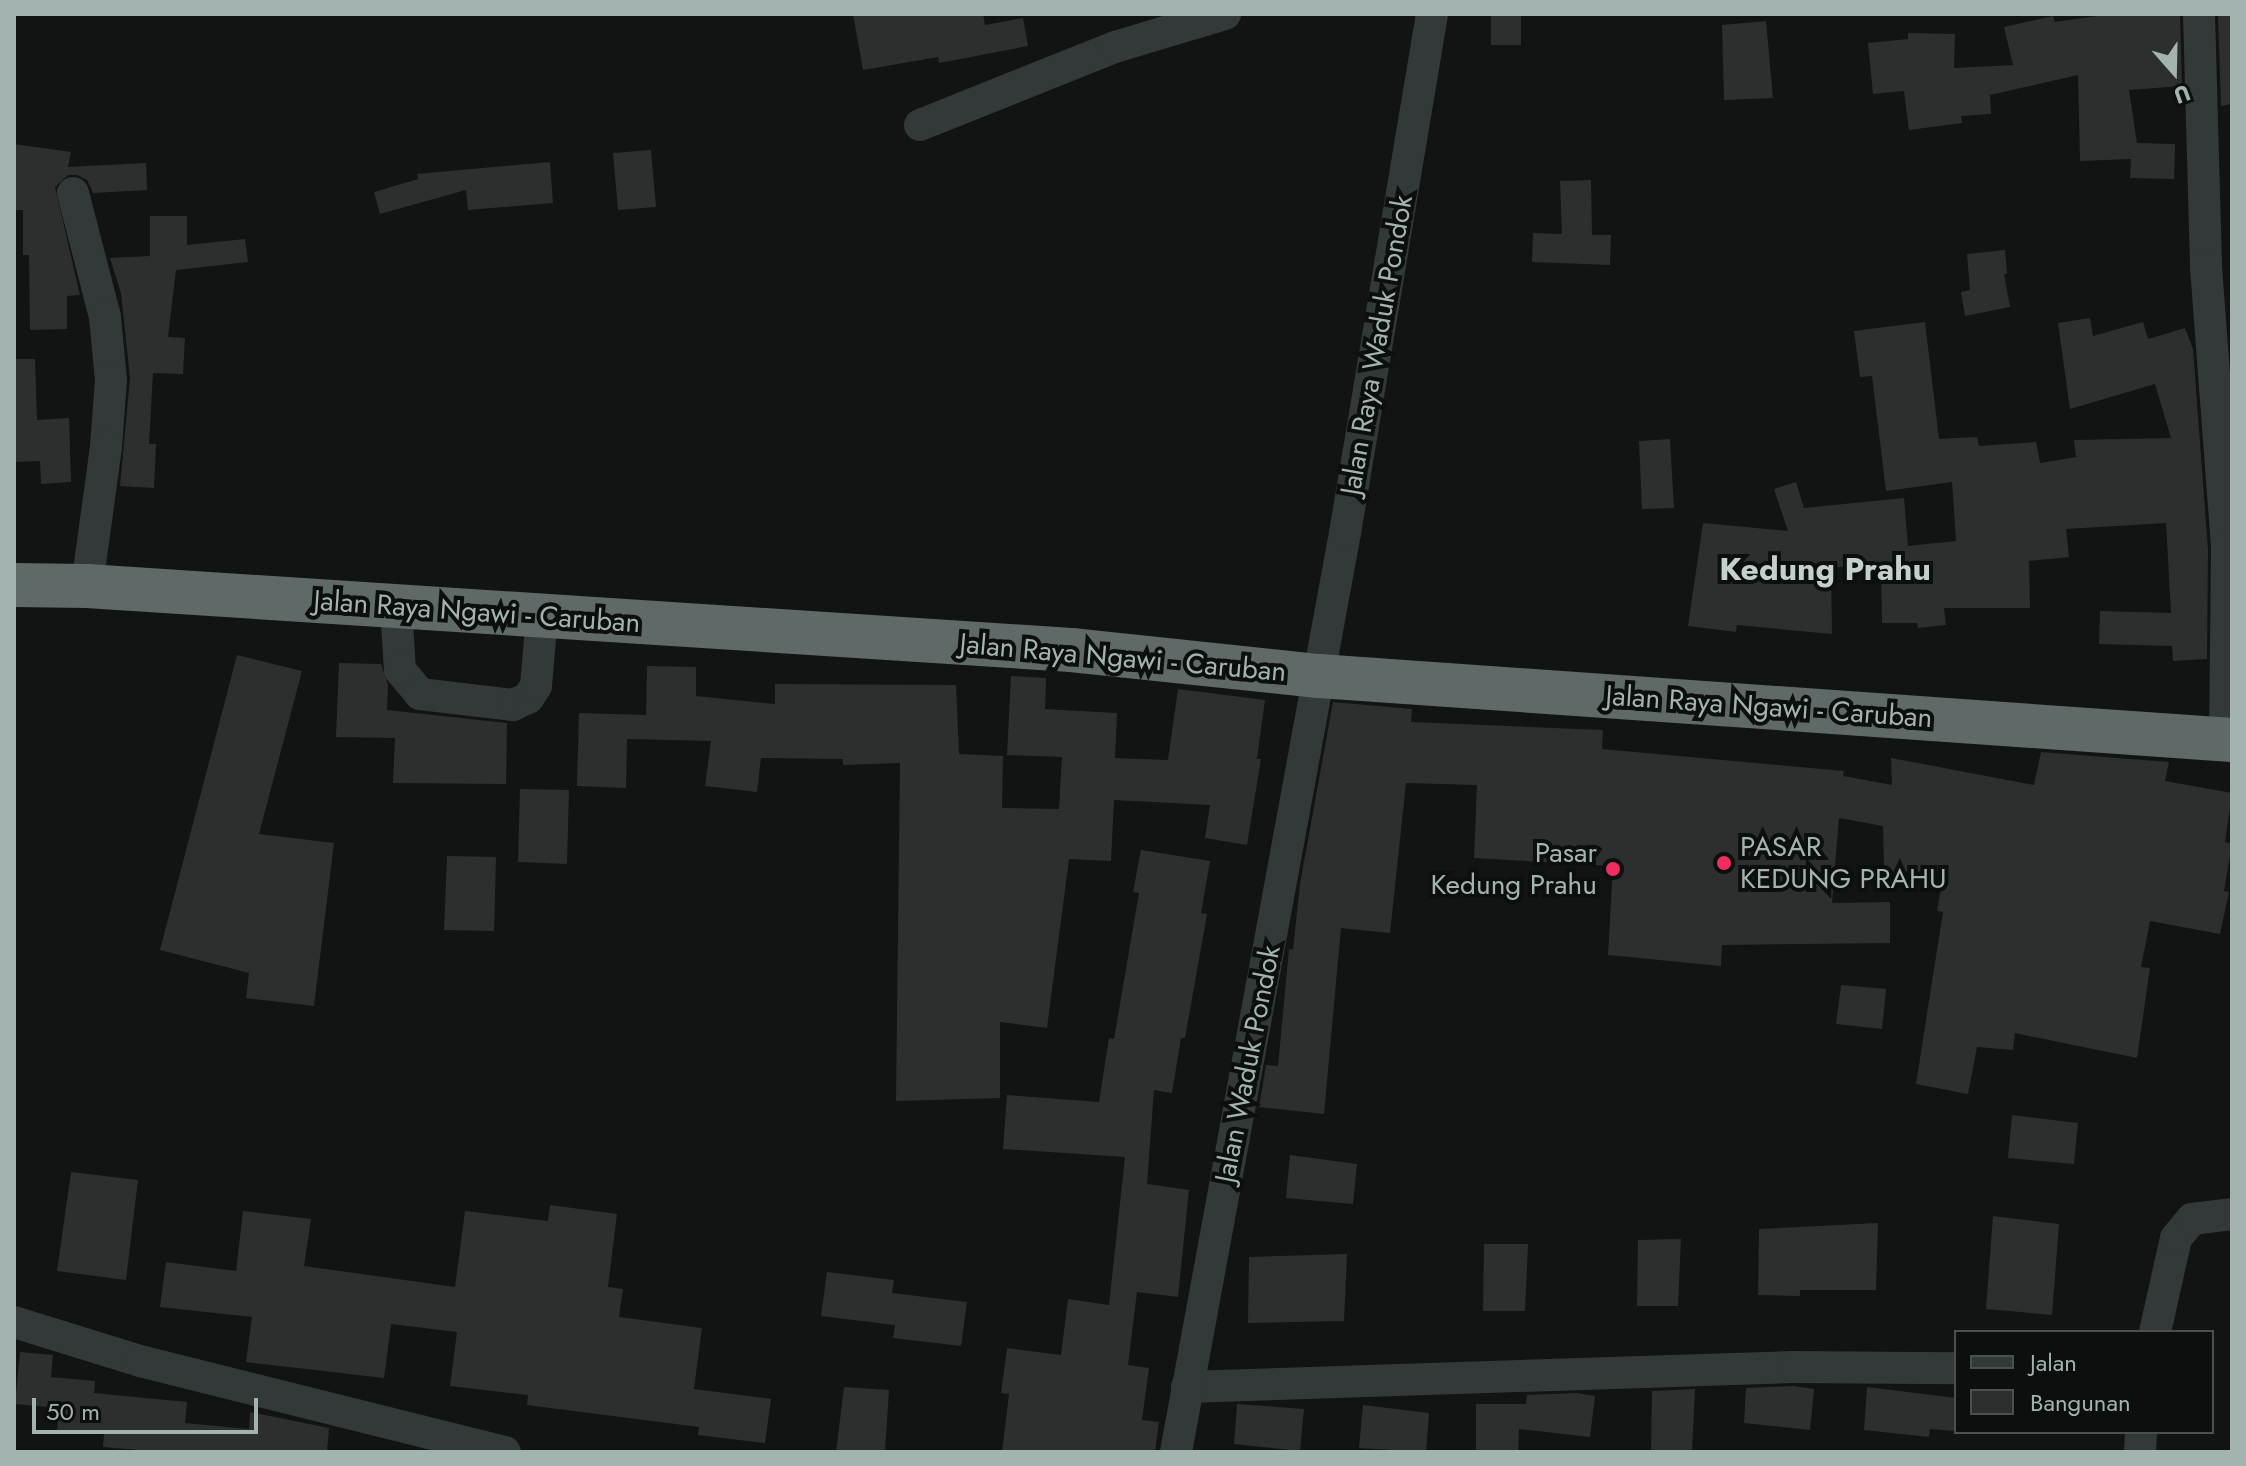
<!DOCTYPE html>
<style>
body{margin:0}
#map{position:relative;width:2246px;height:1466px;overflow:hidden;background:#121313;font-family:Jost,sans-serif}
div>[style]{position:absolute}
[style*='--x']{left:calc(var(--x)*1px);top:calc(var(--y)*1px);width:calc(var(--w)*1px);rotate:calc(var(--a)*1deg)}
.building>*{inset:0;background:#2d2f2f}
.minor>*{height:32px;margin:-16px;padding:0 16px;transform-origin:16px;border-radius:16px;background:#333838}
.highway>*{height:44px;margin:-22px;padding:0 22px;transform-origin:22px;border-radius:22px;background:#5f6967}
.dots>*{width:22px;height:22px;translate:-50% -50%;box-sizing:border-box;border:4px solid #0d0e0e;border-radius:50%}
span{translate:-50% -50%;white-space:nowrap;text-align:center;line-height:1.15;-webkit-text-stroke:8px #0d0e0e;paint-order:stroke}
.street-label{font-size:28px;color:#a3b4b0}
.poi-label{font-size:28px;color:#a3b4b0}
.left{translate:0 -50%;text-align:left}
.right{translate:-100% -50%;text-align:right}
.quarter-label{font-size:32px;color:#c4d0ce;font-weight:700}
.frame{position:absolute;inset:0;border:16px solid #a3b4b0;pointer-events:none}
.legend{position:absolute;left:1954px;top:1330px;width:260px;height:104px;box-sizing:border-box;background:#0d0e0e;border:2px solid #49504f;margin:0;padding:10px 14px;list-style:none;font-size:24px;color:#a3b4b0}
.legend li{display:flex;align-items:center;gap:16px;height:40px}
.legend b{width:40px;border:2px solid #49504f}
.north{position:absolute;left:2134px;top:32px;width:80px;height:80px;-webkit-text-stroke:6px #0d0e0e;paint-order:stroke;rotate:160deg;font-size:22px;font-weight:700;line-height:32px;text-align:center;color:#a3b4b0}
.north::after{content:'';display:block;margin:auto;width:28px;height:36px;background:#a3b4b0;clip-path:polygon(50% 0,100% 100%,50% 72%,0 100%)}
.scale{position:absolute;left:32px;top:1398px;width:226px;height:36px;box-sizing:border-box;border:4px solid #a3b4b0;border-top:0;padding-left:10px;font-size:24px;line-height:28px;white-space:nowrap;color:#a3b4b0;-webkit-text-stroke:6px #0d0e0e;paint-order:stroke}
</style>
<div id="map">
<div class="building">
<i style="clip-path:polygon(853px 14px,983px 14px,985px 25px,1023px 18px,1028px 46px,939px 63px,938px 57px,863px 70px)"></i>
<i style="clip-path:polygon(1491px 14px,1521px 14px,1521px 45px,1491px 45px)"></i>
<i style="clip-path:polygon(2111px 14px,2180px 14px,2182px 86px,2129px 90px,2137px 143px,2175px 144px,2174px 179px,2130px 178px,2131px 159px,2080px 161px,2078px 75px,1990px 95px,1991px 114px,1961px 116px,1962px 123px,1909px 130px,1904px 91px,1873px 94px,1868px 43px,1908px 39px,1908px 33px,1955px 34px,1954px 68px,2013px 65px,2004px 27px,2053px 16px,2055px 22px)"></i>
<i style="clip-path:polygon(2218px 14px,2232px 14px,2232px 104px,2221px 106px)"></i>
<i style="clip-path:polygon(1766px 21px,1773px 98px,1724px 100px,1722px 25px)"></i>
<i style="clip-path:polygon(14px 144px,71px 152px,68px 167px,146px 163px,147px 190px,93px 193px,87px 180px,77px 175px,68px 175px,55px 187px,80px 295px,67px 296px,67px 329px,30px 330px,29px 255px,23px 255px,23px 210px,14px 210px)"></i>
<i style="clip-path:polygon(651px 150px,656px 207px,618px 210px,613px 153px)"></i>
<i style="clip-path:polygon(550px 162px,553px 203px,468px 210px,466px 190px,380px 214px,374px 192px,418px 179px,417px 174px)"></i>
<i style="clip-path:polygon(1591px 180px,1592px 235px,1611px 235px,1610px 265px,1532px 262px,1533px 233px,1562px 234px,1560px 181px)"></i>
<i style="clip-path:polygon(150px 216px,187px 216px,187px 245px,245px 239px,248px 262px,176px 270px,168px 337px,185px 338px,183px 374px,153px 373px,149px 444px,156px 444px,154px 488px,120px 486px,130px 378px,121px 293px,110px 258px,150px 256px)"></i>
<i style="clip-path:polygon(2005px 250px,2007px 274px,2004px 274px,2010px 307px,1965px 316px,1961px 292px,1970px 290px,1967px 254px)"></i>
<i style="clip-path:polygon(2090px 318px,2093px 336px,2143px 322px,2148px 339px,2185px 328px,2193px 349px,2208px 550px,2207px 659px,2173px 661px,2172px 646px,2099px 644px,2100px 611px,2171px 613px,2166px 523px,2066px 529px,2069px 557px,2029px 561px,2030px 608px,1944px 608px,1946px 625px,1918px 628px,1917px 623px,1882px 623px,1881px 562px,1831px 568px,1832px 634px,1737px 625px,1736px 632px,1688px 626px,1703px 523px,1788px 531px,1774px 489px,1796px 482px,1804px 508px,1904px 498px,1908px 546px,1956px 541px,1952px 482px,1886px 491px,1872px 376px,1860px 377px,1854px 331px,1925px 322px,1939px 439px,1977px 437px,1979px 446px,2036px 442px,2040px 463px,2076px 457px,2074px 440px,2171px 438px,2155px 384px,2070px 409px,2058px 323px)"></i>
<i style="clip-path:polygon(14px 359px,35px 359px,37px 420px,69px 418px,71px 482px,41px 484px,40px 461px,14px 462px)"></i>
<i style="clip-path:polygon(1670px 439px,1674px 508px,1642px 509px,1639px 441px)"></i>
<i style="clip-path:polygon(237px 655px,302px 671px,259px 834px,334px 843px,314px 1006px,246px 998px,249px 973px,160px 950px)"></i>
<i style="clip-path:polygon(339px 663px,381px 664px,388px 685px,387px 710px,507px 723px,506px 784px,393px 783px,395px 738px,336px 737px)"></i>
<i style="clip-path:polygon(647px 666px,696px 667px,696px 696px,775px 704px,775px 684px,956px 685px,959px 754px,1003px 756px,1002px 808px,1059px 809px,1062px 757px,1007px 755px,1011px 676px,1046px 678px,1045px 709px,1117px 713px,1115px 758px,1168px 760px,1178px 689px,1265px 700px,1257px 759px,1261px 759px,1247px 845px,1205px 838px,1210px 805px,1114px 800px,1111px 861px,1069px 859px,1047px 1028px,1000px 1022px,1000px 1098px,896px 1101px,900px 763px,843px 765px,843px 759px,761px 758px,757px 792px,705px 786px,711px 741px,627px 739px,626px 788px,577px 786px,579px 713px,646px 715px)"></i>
<i style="clip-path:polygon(1333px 702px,1412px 709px,1411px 722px,1603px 730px,1602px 749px,1844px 771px,1843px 776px,1892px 785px,1891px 758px,2034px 785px,2041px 752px,2169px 762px,2165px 781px,2232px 793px,2225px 842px,2232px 844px,2224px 891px,2229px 892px,2220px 934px,2150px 921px,2141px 967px,2150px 968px,2137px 1058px,2015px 1033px,2013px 1050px,1977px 1047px,1968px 1094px,1916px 1084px,1943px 912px,1937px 911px,1944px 871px,1884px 872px,1883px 826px,1839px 818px,1832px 903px,1890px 902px,1890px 943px,1722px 945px,1721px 966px,1608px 955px,1613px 866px,1474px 858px,1477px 785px,1406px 783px,1390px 933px,1341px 928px,1324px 1114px,1259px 1107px,1266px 1065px,1278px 1066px,1289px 949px,1293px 950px,1300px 884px)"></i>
<i style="clip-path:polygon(520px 789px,569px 790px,567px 864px,518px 862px)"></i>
<i style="clip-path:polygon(1141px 850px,1210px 861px,1201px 913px,1207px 914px,1185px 1038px,1181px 1038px,1172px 1093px,1154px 1090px,1147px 1184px,1189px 1190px,1178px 1297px,1137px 1292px,1128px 1365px,1149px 1368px,1142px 1420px,1159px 1422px,1155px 1452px,1002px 1452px,1009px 1394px,1001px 1393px,1007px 1348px,1061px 1355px,1068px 1299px,1109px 1305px,1125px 1157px,1003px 1149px,1007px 1095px,1099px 1102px,1109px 1038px,1114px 1039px,1139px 893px,1133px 892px)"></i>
<i style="clip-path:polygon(447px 856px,496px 857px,494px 931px,444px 930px)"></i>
<i style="clip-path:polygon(1841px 985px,1886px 989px,1882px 1029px,1836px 1024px)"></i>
<i style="clip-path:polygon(2012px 1115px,2078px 1123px,2074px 1164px,2008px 1158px)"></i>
<i style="clip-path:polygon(1290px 1155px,1357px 1164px,1353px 1204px,1286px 1198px)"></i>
<i style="clip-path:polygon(71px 1172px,138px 1180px,126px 1280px,57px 1271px)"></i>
<i style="clip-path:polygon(550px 1205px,617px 1214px,608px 1287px,623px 1289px,619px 1317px,702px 1328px,694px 1389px,771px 1399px,765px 1443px,698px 1435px,699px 1427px,527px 1405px,528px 1395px,450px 1386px,457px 1332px,391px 1324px,384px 1378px,246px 1362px,252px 1317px,160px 1307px,166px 1262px,236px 1271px,243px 1211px,311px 1219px,304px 1266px,455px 1287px,465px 1211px,548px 1221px)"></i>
<i style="clip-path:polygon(1993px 1216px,2059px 1224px,2052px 1315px,1986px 1309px)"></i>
<i style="clip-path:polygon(1878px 1223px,1876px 1290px,1800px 1290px,1800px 1296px,1758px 1295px,1759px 1229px)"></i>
<i style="clip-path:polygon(1681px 1239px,1678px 1306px,1637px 1306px,1638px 1240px)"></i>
<i style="clip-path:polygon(1484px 1244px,1528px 1244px,1525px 1311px,1483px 1311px)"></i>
<i style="clip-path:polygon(1347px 1254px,1344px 1321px,1248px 1323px,1249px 1257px)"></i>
<i style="clip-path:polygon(827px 1272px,894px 1280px,892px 1293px,967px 1302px,961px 1346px,893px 1338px,895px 1325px,821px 1316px)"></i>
<i style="clip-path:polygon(20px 1352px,53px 1355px,51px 1377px,95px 1381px,94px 1393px,187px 1402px,185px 1423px,249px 1429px,250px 1412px,329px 1428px,327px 1452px,164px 1452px,103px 1447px,104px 1434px,57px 1430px,59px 1408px,15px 1404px)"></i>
<i style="clip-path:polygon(1793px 1386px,1814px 1389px,1810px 1430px,1744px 1423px,1746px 1388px)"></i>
<i style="clip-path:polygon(844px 1387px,889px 1390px,885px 1452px,836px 1452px)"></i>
<i style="clip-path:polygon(1867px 1387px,1956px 1398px,1956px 1431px,1930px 1429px,1929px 1437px,1864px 1430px)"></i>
<i style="clip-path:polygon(1695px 1389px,1692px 1452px,1651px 1452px,1652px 1391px)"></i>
<i style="clip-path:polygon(1576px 1393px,1595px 1396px,1590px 1437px,1519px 1429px,1518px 1452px,1476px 1452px,1476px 1404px,1526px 1404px,1527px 1395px)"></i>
<i style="clip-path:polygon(1237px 1404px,1304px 1409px,1300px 1451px,1234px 1444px)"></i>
<i style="clip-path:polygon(1363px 1405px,1429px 1413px,1426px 1452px,1359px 1448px)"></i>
</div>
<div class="minor">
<i style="--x:2199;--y:14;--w:253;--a:88.4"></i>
<i style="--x:2206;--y:267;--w:283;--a:85.7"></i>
<i style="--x:2227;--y:549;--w:191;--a:90.6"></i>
<i style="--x:920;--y:125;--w:210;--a:-21.8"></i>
<i style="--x:1115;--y:47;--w:115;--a:-16.7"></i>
<i style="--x:73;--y:193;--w:128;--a:75.5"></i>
<i style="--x:105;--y:317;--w:63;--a:84.6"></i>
<i style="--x:111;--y:380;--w:67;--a:94.3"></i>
<i style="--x:106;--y:447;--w:140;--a:97.8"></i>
<i style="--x:396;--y:607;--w:63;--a:86.4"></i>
<i style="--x:400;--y:670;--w:31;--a:50"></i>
<i style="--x:420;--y:694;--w:94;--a:6.7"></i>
<i style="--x:513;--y:705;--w:17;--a:-25"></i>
<i style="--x:528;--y:698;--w:14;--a:-56"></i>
<i style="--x:536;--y:686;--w:70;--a:-85.1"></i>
<i style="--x:14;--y:1322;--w:132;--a:17.2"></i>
<i style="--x:140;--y:1361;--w:376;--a:14"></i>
<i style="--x:2155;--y:1332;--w:96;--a:-77.4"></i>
<i style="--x:2176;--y:1238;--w:25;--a:-50"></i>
<i style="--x:2192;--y:1219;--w:40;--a:-7.1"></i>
<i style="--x:1187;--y:1387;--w:607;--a:-1.89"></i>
<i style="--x:1794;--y:1367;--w:162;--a:0.4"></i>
<i style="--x:1176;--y:1452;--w:934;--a:-79.58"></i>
<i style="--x:1345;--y:533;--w:526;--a:-80.48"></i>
<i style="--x:2140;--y:1452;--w:20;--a:-87"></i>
</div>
<div class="highway">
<i style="--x:14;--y:585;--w:73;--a:0.8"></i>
<i style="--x:87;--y:586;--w:986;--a:3.72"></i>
<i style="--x:1071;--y:650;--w:249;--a:6"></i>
<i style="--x:1319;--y:676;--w:915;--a:4.01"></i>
</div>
<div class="dots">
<i style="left:1724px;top:863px;background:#f12c5e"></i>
<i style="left:1613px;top:869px;background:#f12c5e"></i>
</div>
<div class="street-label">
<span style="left:1377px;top:345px;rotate:-80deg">Jalan Raya Waduk Pondok</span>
<span style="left:477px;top:612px;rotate:4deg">Jalan Raya Ngawi - Caruban</span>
<span style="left:1123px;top:658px;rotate:5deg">Jalan Raya Ngawi - Caruban</span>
<span style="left:1769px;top:707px;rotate:4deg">Jalan Raya Ngawi - Caruban</span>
<span style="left:1248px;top:1064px;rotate:-79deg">Jalan Waduk Pondok</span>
</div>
<div class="poi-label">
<span class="left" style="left:1740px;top:863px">PASAR<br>KEDUNG PRAHU</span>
<span class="right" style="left:1597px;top:869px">Pasar<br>Kedung Prahu</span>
</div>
<div class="quarter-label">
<span style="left:1825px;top:569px">Kedung Prahu</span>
</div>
<div class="frame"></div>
<ul class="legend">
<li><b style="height:10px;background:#333838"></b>Jalan</li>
<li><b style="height:22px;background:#2d2f2f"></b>Bangunan</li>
</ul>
<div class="north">U</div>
<div class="scale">50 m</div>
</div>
